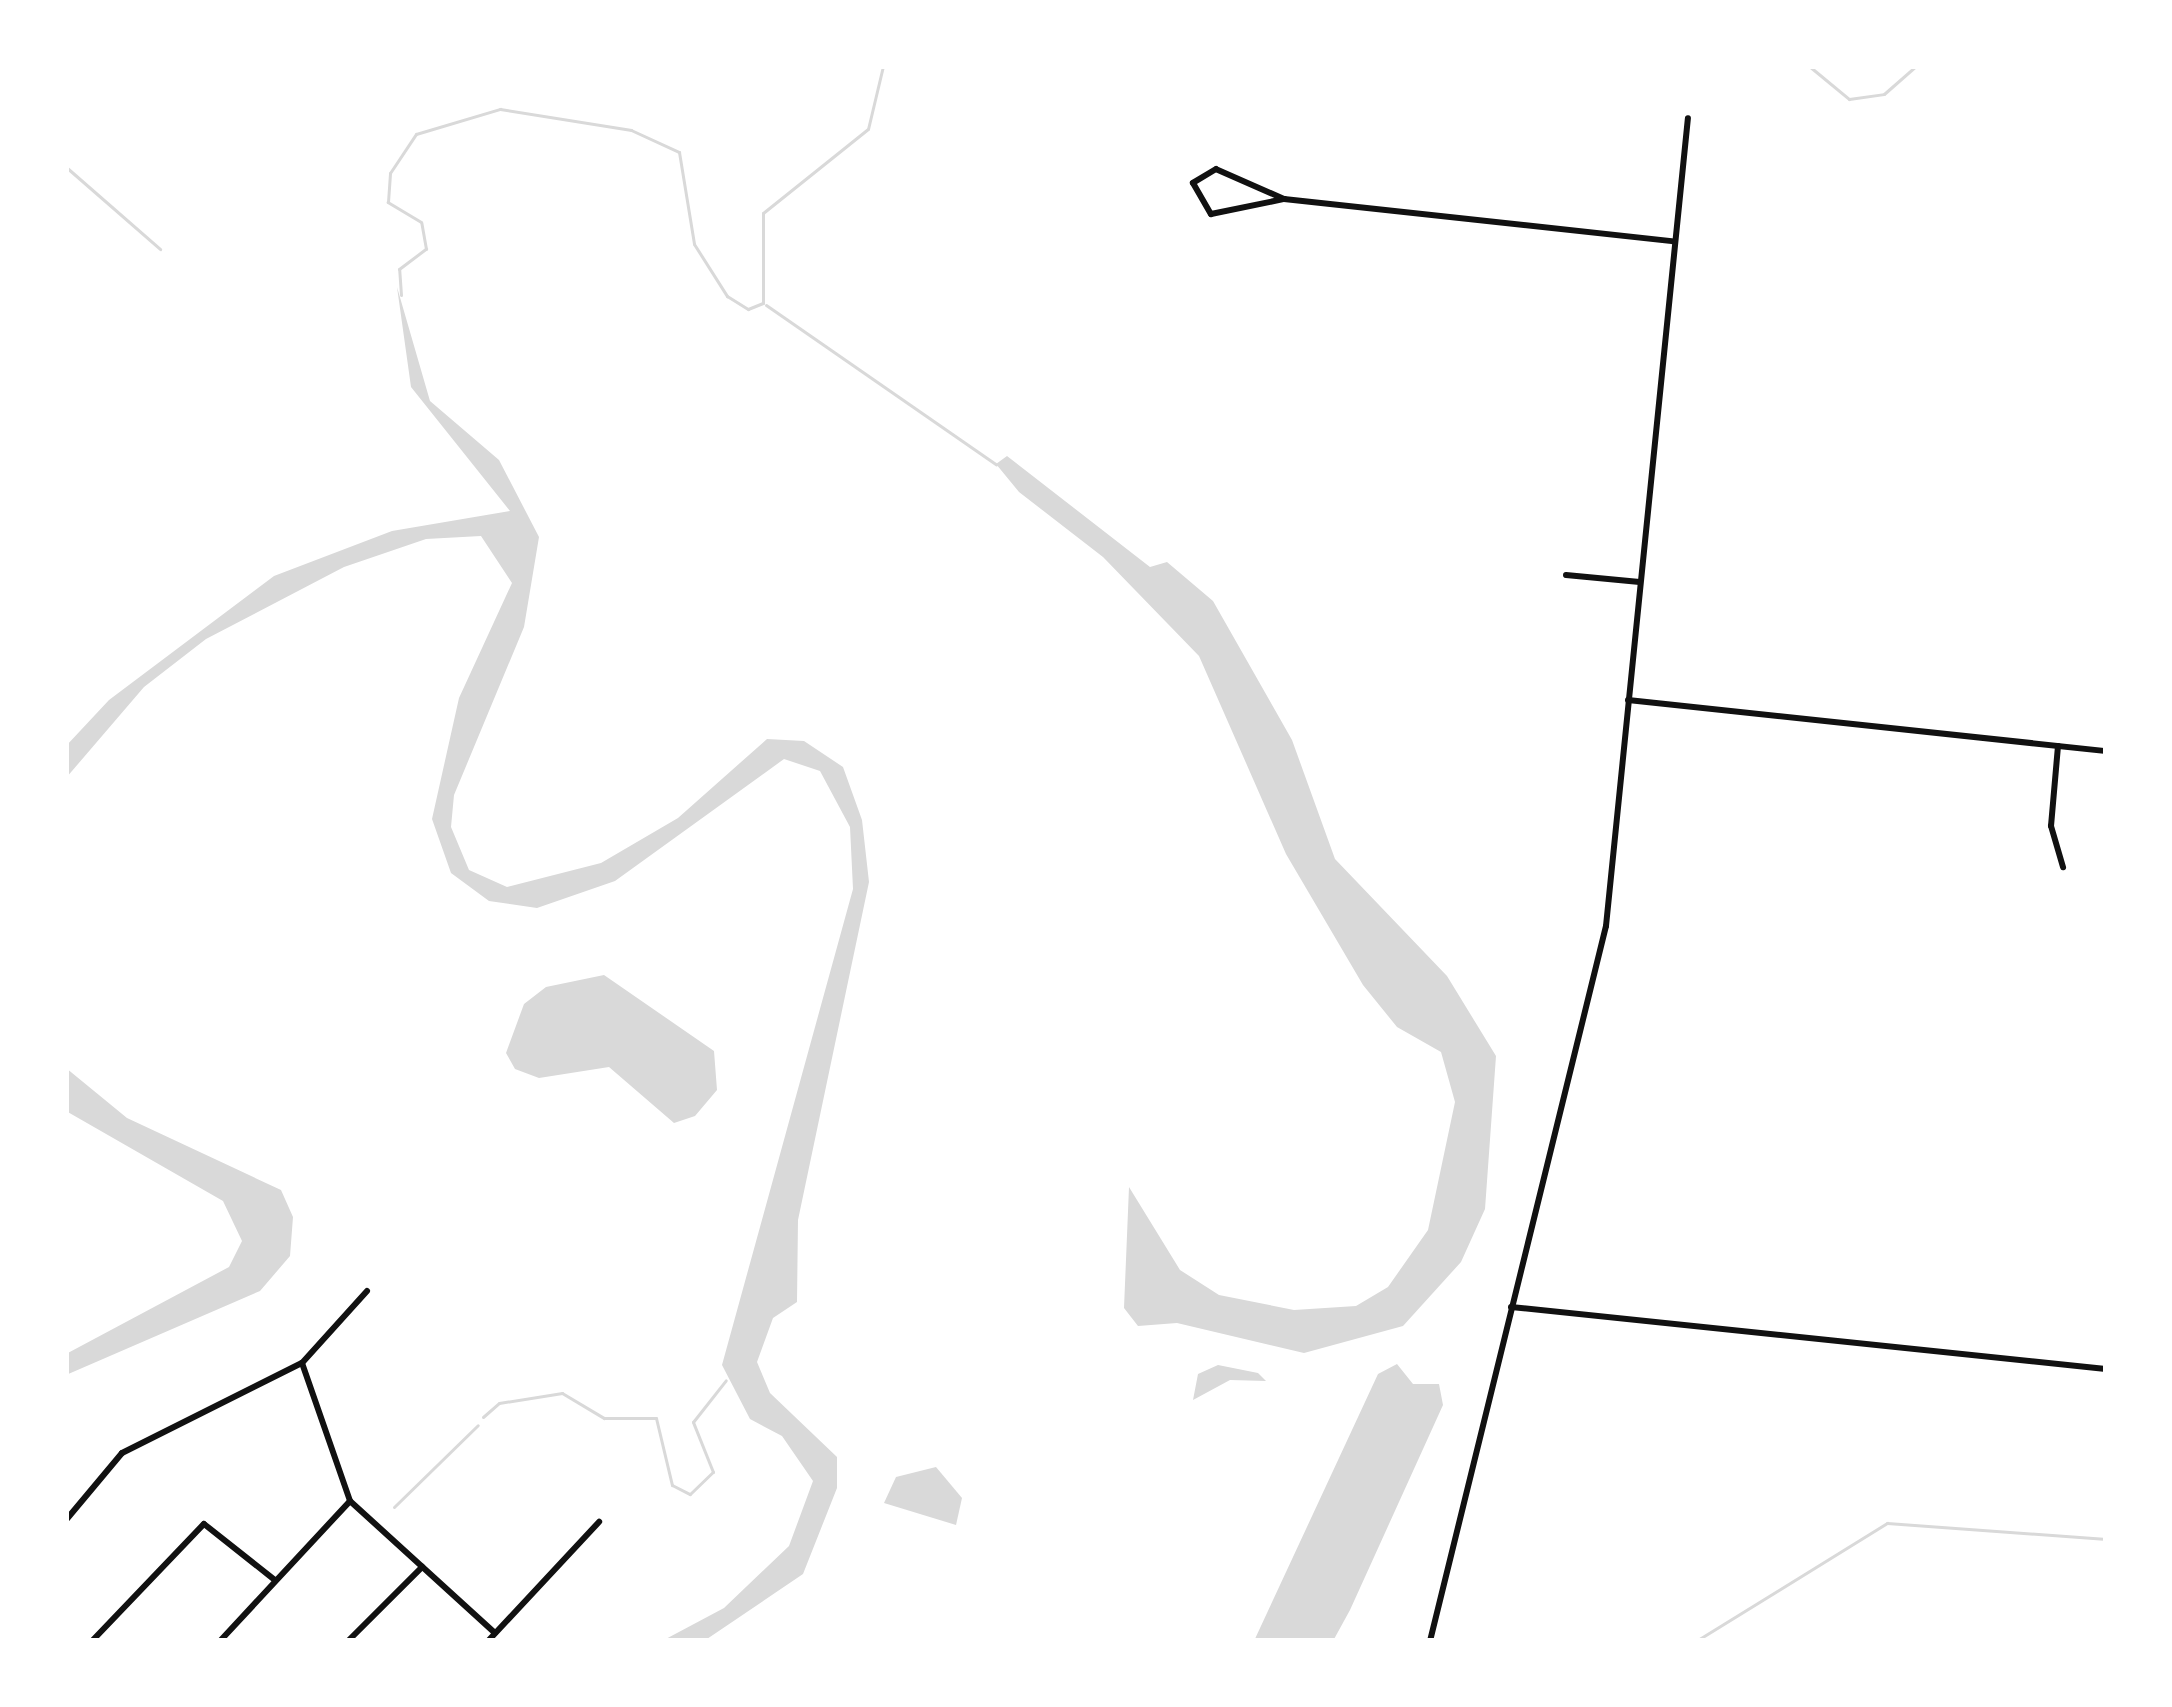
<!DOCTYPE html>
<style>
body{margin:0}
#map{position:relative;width:2172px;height:1707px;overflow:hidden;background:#fff;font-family:"Sofia Sans Condensed",sans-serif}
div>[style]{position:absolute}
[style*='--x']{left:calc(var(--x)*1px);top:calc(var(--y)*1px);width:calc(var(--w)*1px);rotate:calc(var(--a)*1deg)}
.water>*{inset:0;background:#d9d9d9}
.stream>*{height:3px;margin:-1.5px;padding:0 1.5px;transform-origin:1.5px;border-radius:1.5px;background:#d9d9d9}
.minor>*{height:6px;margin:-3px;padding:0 3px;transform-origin:3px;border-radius:3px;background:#111}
span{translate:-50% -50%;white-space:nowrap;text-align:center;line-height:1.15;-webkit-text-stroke:9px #fff;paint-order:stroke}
.frame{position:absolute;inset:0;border:69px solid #fff;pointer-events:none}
</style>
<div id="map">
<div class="water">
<i style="clip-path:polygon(397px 287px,430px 401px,499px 460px,539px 537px,524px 627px,454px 795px,451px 827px,469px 870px,507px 887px,601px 863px,678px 818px,767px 739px,804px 741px,843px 767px,862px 820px,869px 882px,798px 1220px,797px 1302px,773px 1318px,757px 1362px,770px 1393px,837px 1457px,837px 1488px,803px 1574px,704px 1641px,662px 1641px,724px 1608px,789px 1546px,813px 1481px,782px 1436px,750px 1419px,722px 1365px,853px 889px,850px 827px,820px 771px,784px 759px,615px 881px,537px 908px,489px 901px,451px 873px,432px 819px,459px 698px,512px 583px,481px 536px,426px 539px,344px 567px,206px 639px,144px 687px,66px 778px,66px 746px,109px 700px,274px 576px,392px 531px,510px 511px,411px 387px)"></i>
<i style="clip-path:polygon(1007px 456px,1150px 567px,1167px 562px,1213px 601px,1292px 740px,1335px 859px,1447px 976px,1496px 1056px,1485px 1209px,1461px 1262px,1403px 1326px,1304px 1353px,1177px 1323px,1138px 1326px,1124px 1308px,1129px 1187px,1180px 1270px,1219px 1295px,1294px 1310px,1356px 1306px,1388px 1287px,1428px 1230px,1455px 1102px,1441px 1052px,1397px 1027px,1363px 985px,1286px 854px,1199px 656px,1103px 557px,1019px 492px,996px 464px)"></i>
<i style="clip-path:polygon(604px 975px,714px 1051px,717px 1090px,695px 1116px,674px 1123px,609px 1067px,539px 1078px,515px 1069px,506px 1053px,524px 1004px,546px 987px)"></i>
<i style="clip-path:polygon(66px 1068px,127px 1118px,281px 1190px,293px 1217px,290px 1256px,260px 1291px,66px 1375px,66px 1354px,229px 1267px,242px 1241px,223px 1201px,66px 1111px)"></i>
<i style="clip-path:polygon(1397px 1364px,1413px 1384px,1439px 1384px,1443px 1405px,1350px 1610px,1333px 1641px,1254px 1641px,1378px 1374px)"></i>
<i style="clip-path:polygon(1218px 1365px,1258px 1373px,1266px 1381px,1230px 1380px,1193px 1400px,1198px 1374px)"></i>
<i style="clip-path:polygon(936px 1467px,962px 1498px,956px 1525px,884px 1503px,896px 1477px)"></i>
</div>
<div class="stream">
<i style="--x:1809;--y:66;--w:52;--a:39.5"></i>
<i style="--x:1849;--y:99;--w:35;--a:-8"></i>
<i style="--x:1884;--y:94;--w:43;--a:-41.2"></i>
<i style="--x:66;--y:167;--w:125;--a:41.1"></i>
<i style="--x:401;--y:295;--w:26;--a:-94"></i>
<i style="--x:399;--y:269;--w:34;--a:-37"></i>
<i style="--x:426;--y:249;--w:27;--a:-100"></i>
<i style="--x:421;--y:222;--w:39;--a:-149"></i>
<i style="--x:388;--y:202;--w:29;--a:-86"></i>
<i style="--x:390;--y:173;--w:47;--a:-56.3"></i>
<i style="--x:416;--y:134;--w:88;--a:-16.6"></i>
<i style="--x:500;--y:109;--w:133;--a:9.1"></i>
<i style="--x:631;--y:130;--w:53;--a:24.6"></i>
<i style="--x:679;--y:152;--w:93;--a:80.7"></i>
<i style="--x:694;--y:244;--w:62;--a:57.6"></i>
<i style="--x:727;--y:296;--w:25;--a:32"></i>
<i style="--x:748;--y:309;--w:16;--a:-22"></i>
<i style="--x:763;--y:303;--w:90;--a:-90"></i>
<i style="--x:763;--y:213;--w:134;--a:-38.7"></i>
<i style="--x:868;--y:129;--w:65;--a:-76.6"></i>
<i style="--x:766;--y:305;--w:280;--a:34.7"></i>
<i style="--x:483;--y:1417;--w:21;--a:-41"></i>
<i style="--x:499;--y:1403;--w:64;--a:-9"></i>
<i style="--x:562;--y:1393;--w:49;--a:30.8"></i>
<i style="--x:604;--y:1418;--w:52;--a:0"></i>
<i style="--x:656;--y:1418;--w:69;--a:76.6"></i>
<i style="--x:672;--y:1485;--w:20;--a:27"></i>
<i style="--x:690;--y:1494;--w:32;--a:-44"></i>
<i style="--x:713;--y:1472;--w:54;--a:-111.8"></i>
<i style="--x:693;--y:1422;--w:53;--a:-51.8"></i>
<i style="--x:394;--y:1507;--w:117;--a:-44.3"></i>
<i style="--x:1696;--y:1641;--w:225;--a:-31.7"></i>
<i style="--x:1887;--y:1523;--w:220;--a:4.2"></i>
</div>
<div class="minor">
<i style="--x:1284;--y:199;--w:74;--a:-156.2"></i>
<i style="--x:1216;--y:169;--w:27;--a:149"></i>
<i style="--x:1193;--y:183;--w:36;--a:60"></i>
<i style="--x:1211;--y:214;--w:75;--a:-11.6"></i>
<i style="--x:1284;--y:199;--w:390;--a:6.2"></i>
<i style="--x:1566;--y:575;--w:74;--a:5.4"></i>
<i style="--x:1628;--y:700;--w:481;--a:6.1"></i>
<i style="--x:2058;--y:746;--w:80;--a:95"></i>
<i style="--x:2051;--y:826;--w:43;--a:73.7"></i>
<i style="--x:1511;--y:1307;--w:598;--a:5.95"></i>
<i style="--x:302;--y:1363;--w:146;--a:70.8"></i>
<i style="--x:350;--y:1501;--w:196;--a:42.3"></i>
<i style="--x:66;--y:1520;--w:87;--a:-50.1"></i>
<i style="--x:122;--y:1453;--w:201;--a:-26.6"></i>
<i style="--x:302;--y:1363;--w:97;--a:-47.9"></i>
<i style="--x:92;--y:1641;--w:162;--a:-46.3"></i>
<i style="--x:204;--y:1524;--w:90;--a:38.3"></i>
<i style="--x:220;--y:1641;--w:191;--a:-47.1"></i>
<i style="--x:348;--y:1641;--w:105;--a:-45"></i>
<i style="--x:488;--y:1641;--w:163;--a:-47"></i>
<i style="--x:1430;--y:1641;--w:736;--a:-76.17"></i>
<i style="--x:1606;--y:926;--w:812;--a:-84.21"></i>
</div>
<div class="frame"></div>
</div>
